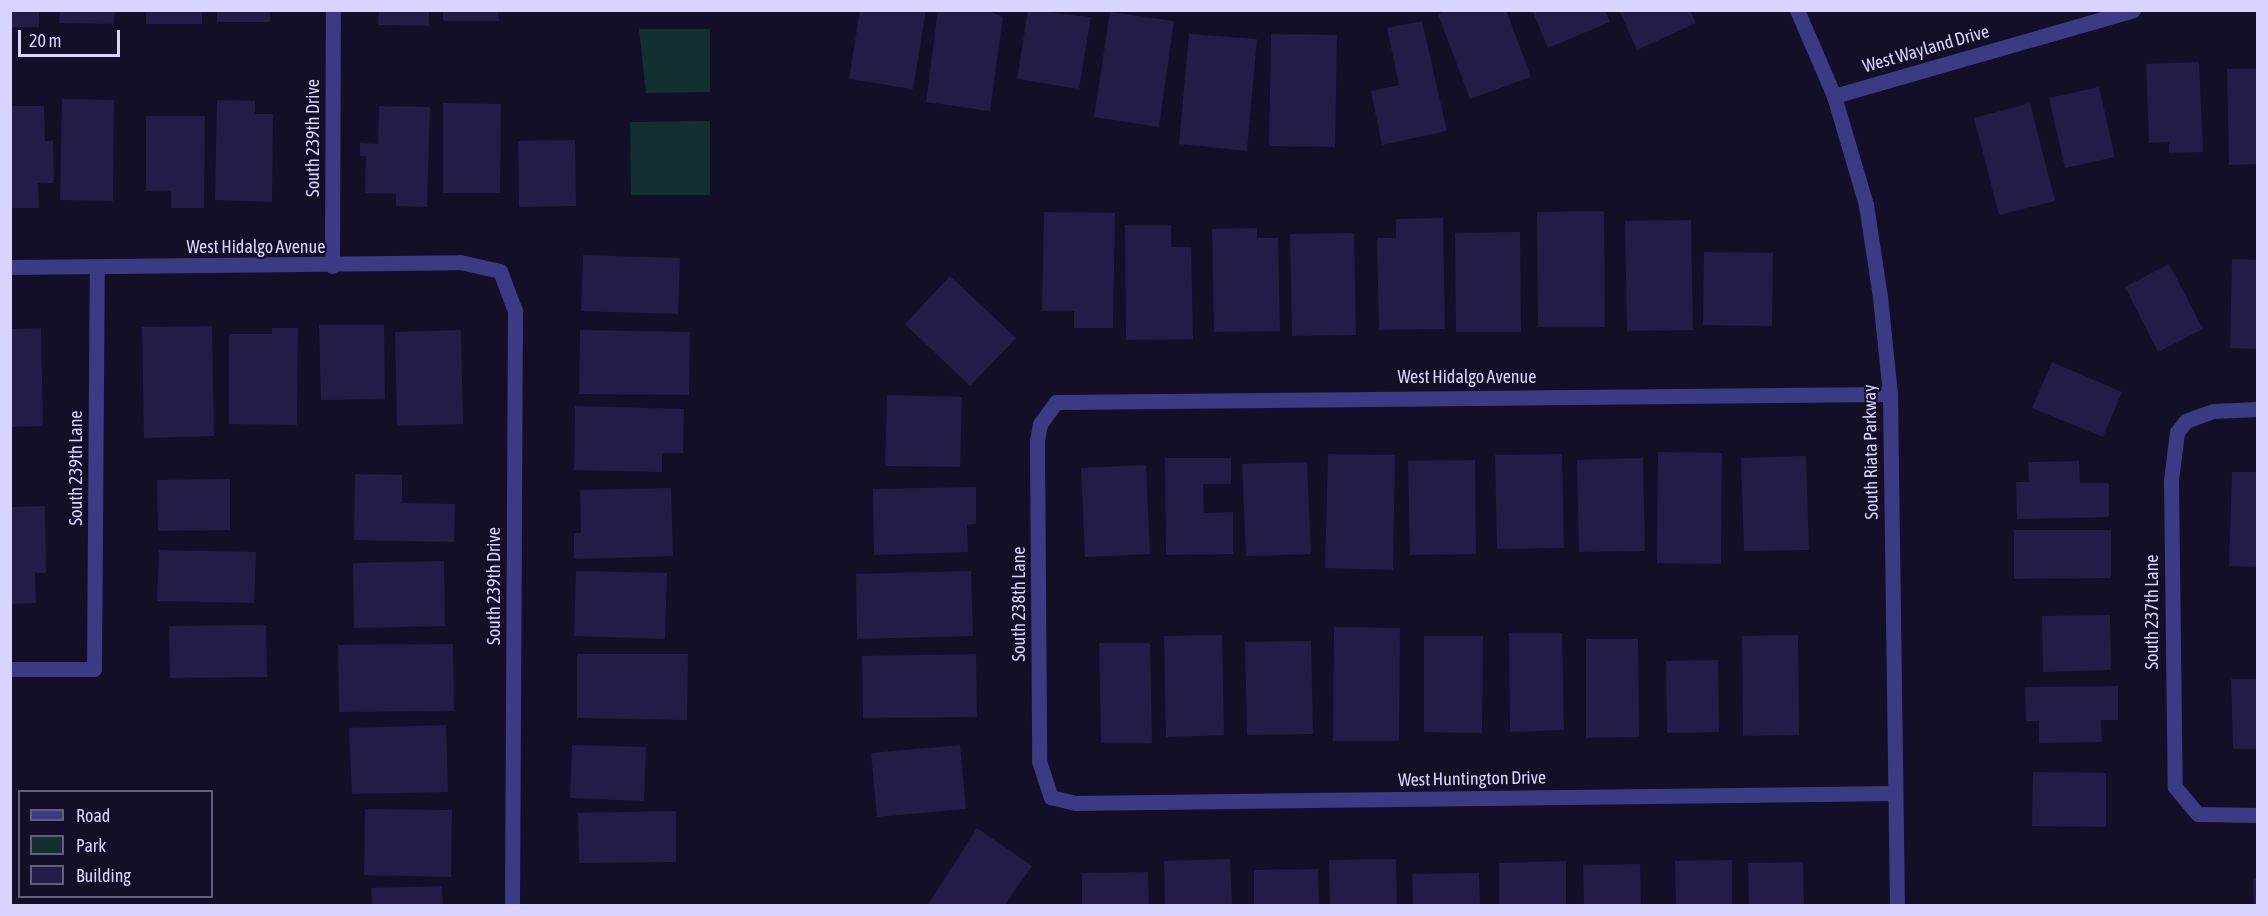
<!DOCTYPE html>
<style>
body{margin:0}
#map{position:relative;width:2268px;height:916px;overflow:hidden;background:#130f26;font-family:"Asap Condensed",sans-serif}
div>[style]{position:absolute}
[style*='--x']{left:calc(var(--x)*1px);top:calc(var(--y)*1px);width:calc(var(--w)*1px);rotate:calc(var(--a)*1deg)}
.green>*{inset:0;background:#12302f}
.building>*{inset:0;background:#241b47}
.minor>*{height:15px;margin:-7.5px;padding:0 7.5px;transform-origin:7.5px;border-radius:7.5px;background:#3d3a85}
.tertiary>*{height:15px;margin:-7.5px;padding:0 7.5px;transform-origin:7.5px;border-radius:7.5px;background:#3d3a85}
span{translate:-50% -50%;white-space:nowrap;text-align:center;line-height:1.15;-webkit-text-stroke:4.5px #130f26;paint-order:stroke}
.street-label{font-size:18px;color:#d9d4ff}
.frame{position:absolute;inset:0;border:12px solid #d9d4ff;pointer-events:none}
.legend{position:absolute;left:18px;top:790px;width:195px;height:108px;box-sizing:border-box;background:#130f26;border:2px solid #625e7d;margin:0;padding:8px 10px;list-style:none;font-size:18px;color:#d9d4ff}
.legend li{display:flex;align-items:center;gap:12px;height:30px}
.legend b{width:30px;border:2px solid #625e7d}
.scale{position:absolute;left:18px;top:30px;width:102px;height:27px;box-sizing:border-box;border:3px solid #d9d4ff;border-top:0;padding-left:8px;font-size:18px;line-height:21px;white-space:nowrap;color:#d9d4ff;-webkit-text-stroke:4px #130f26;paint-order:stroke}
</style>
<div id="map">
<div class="green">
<i style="clip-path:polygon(639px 29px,710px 29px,710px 92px,646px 93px)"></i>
<i style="clip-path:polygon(710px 121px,710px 195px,631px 195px,630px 122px)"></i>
</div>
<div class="building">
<i style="clip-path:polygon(10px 10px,39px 10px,39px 27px,10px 27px)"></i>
<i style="clip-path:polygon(60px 10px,115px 10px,114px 24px,59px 23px)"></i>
<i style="clip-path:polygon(146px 10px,202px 10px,202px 24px,146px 24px)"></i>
<i style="clip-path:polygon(217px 10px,270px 10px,270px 22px,217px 22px)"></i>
<i style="clip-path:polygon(379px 10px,429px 10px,429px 26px,378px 25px)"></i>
<i style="clip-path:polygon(443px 10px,498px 10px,499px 21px,443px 21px)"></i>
<i style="clip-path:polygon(860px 10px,926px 10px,913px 89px,849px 79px)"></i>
<i style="clip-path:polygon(938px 10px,985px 10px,1003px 17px,990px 111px,926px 102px)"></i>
<i style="clip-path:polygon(1028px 10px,1091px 17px,1079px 89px,1017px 79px)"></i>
<i style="clip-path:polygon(1447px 10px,1506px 10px,1531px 77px,1470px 99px,1438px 14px)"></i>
<i style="clip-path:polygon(1532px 10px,1605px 10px,1610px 22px,1548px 48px)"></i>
<i style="clip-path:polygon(1619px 10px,1690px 10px,1696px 23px,1637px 50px)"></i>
<i style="clip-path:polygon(1110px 12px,1174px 21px,1159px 127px,1094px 117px)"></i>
<i style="clip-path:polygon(1422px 21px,1447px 131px,1382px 145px,1371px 91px,1399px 85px,1387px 28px)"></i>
<i style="clip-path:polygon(1189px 34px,1257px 39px,1247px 151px,1179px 144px)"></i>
<i style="clip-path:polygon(1271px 34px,1337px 35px,1335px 147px,1269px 146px)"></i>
<i style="clip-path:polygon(2199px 62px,2203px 152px,2169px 153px,2169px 142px,2149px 143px,2146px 64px)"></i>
<i style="clip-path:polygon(2227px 69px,2258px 69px,2258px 164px,2229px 165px)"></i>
<i style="clip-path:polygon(2099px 87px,2115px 157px,2065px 168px,2049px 98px)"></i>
<i style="clip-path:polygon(62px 99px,114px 100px,113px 201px,60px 200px)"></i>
<i style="clip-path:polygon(217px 100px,255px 101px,255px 114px,273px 114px,272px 202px,215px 200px)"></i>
<i style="clip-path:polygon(443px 103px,501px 104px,500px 193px,443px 193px)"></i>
<i style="clip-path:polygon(2030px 103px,2055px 201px,1999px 215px,1974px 118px)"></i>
<i style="clip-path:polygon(10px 106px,44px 106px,45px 141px,53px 141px,54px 183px,38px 183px,39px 208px,10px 208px)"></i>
<i style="clip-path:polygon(379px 106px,430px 107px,427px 207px,396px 206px,396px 194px,365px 193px,366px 156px,360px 156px,360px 143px,378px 144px)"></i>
<i style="clip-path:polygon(146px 116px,205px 116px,204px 208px,171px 208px,171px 191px,146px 191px)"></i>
<i style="clip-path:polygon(575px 140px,576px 206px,519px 207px,518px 141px)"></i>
<i style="clip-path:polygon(1604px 211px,1605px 327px,1538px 327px,1537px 212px)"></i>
<i style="clip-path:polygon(1044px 212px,1115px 213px,1113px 328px,1074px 328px,1074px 311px,1042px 311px)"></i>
<i style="clip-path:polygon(1443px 218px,1445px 329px,1379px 330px,1377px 238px,1396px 238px,1396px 219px)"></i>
<i style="clip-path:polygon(1691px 220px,1693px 330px,1627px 331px,1625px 221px)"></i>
<i style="clip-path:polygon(1125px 225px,1171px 225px,1171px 247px,1191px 247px,1193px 339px,1126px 340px)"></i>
<i style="clip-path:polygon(1257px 228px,1257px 238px,1278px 238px,1280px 331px,1214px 332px,1212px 229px)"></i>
<i style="clip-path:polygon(1520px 232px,1521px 332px,1456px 332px,1455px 233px)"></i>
<i style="clip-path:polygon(1354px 233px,1356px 335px,1292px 336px,1290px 234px)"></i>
<i style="clip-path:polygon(1704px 252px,1773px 253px,1772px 326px,1703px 325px)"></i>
<i style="clip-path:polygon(583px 255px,680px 258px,678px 314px,581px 311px)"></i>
<i style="clip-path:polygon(2232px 259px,2258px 260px,2258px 349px,2230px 348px)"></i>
<i style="clip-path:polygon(2169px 264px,2203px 329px,2158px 352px,2125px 287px)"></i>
<i style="clip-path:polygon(950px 276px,1016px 338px,970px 386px,905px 324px)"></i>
<i style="clip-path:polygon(319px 325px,384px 325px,385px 399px,321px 400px)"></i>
<i style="clip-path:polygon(212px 326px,214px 436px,144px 438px,142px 327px)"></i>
<i style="clip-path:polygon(41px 328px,43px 426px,10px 427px,10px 329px)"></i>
<i style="clip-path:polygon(272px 328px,298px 328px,297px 425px,229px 424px,229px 334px,272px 334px)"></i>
<i style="clip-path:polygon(461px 330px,463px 424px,397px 426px,395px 332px)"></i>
<i style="clip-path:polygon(580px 330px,690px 332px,689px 395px,579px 394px)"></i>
<i style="clip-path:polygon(2052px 362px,2122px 392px,2103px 437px,2032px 408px)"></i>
<i style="clip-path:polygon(887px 395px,962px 397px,960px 467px,885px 466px)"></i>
<i style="clip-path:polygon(575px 406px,684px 409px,683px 453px,662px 453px,662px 472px,574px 470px)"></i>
<i style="clip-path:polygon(1658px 452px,1722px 453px,1721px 564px,1657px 563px)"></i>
<i style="clip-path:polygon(1328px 454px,1395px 455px,1393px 570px,1325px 568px)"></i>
<i style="clip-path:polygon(1562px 454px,1564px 548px,1497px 549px,1495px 455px)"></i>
<i style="clip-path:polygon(1806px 456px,1809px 550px,1744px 551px,1741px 458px)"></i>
<i style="clip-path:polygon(1165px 458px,1231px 458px,1231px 484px,1203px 484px,1204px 513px,1233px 512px,1233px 554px,1166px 555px)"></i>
<i style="clip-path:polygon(1643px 458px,1645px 551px,1579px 552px,1577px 460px)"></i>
<i style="clip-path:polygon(1475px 460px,1476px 554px,1410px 555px,1408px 461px)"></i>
<i style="clip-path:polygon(2079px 461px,2080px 483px,2109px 483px,2109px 517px,2017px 519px,2016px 482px,2029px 482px,2028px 462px)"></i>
<i style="clip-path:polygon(1307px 462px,1311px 554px,1246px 556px,1242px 464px)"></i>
<i style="clip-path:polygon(1146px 465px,1150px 554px,1085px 557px,1081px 468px)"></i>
<i style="clip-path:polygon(2232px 472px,2258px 472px,2258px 567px,2229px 566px)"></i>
<i style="clip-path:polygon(355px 474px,402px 475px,402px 503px,455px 504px,454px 542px,354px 540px)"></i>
<i style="clip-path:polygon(230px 479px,230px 530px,158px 531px,157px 480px)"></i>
<i style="clip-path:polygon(976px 487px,976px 524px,967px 525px,968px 552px,874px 555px,873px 489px)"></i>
<i style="clip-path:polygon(671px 488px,673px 556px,574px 559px,574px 533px,581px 533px,580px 490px)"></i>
<i style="clip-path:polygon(45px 506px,46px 573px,35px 573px,36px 603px,10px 604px,10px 507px)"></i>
<i style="clip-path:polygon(2014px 530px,2111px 530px,2111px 578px,2014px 579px)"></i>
<i style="clip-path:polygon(159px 550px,256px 552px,254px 603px,157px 601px)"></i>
<i style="clip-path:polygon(444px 561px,445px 626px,354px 628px,353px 563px)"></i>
<i style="clip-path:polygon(576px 571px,667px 573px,665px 639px,574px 636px)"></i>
<i style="clip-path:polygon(971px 571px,973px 636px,857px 639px,856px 574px)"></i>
<i style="clip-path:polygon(2110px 615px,2111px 670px,2043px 672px,2042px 616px)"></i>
<i style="clip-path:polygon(266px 625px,267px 677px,170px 678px,169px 626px)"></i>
<i style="clip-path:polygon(1334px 627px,1400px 628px,1399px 741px,1333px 741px)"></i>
<i style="clip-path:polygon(1509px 633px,1562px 633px,1564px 730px,1510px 732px)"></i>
<i style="clip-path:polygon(1222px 635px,1224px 735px,1166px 737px,1164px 636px)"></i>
<i style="clip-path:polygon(1798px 635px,1799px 735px,1743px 736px,1742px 636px)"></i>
<i style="clip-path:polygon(1424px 636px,1483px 636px,1482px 733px,1424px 732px)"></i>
<i style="clip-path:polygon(1586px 639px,1638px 639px,1639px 737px,1586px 738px)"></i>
<i style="clip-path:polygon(1311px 641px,1313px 734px,1247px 735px,1245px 642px)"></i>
<i style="clip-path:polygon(1099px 643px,1150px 643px,1152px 743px,1101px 743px)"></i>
<i style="clip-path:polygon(453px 644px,454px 711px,339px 712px,338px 645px)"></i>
<i style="clip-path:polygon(577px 654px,688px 654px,687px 720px,577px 718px)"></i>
<i style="clip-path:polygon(976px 654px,977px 717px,863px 718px,862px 656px)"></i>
<i style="clip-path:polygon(1718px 660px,1719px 732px,1667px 733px,1666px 661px)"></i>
<i style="clip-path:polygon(2231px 679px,2258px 679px,2258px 749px,2233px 749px)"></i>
<i style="clip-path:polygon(2118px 686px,2118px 720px,2101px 720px,2102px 742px,2039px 743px,2039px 721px,2026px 721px,2025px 687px)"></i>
<i style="clip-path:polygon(446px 725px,448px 792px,352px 794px,349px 728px)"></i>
<i style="clip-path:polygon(572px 745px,646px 747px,644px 801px,570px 798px)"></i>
<i style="clip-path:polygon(960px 745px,966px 809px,877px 817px,871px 753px)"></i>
<i style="clip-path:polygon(2033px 772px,2106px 773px,2106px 827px,2032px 826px)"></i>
<i style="clip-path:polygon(365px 809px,452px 810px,451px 877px,364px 875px)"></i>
<i style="clip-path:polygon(676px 811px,676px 862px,579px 863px,578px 813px)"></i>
<i style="clip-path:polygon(977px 828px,1032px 866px,1004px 906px,927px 906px)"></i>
<i style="clip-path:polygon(1230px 859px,1232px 906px,1165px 906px,1164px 861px)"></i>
<i style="clip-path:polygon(1396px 859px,1397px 906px,1330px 906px,1329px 860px)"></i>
<i style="clip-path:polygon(1732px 860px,1732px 906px,1676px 906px,1675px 861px)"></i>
<i style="clip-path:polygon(1566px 861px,1566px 906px,1499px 906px,1499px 863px)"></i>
<i style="clip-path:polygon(1803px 862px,1804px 906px,1749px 906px,1748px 863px)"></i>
<i style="clip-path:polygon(1640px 864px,1641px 906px,1584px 906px,1583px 865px)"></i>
<i style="clip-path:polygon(1318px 869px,1319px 906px,1254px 906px,1254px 870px)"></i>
<i style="clip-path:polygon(1148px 872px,1149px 906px,1082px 906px,1082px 873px)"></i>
<i style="clip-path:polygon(1479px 873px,1480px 906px,1413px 906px,1412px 874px)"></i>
<i style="clip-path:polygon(2253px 878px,2258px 878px,2258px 906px,2254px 906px)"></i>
<i style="clip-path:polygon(442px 886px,443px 906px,372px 906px,371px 888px)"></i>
</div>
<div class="minor">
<i style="--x:1834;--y:96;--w:311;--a:-16"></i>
<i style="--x:332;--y:266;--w:256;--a:-89.8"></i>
<i style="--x:10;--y:267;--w:450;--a:-0.6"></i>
<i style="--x:460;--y:262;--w:41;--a:12.7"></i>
<i style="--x:500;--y:271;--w:43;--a:69.4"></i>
<i style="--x:515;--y:311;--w:595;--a:90.29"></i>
<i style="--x:1890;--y:394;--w:834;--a:179.45"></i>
<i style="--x:1056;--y:402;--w:27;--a:126"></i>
<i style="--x:1040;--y:424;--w:17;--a:100"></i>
<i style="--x:1037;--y:441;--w:320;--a:89.6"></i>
<i style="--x:1039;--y:761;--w:38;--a:72"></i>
<i style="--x:1051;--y:797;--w:25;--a:14"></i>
<i style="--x:1075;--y:803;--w:820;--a:-0.7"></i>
<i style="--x:2258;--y:409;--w:45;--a:177.5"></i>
<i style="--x:2213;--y:411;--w:29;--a:160"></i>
<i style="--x:2186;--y:421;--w:14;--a:129"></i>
<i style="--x:2177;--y:432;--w:49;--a:97"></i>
<i style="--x:2171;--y:481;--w:306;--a:89.3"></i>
<i style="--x:2175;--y:787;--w:35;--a:50"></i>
<i style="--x:2198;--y:814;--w:60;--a:1"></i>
<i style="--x:10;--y:669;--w:84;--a:0"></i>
<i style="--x:94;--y:669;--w:402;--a:-89.6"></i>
</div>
<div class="tertiary">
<i style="--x:1797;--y:10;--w:94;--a:66.7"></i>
<i style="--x:1834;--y:96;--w:114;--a:73.6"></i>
<i style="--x:1866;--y:205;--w:93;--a:81.3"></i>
<i style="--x:1880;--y:297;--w:98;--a:84.1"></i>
<i style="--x:1890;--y:394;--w:512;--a:89.22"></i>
</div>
<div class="street-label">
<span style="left:1926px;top:49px;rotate:-16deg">West Wayland Drive</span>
<span style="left:313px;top:138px;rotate:-90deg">South 239th Drive</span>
<span style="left:256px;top:247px">West Hidalgo Avenue</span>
<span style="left:1467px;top:377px">West Hidalgo Avenue</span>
<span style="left:1871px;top:452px;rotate:-91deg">South Riata Parkway</span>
<span style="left:76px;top:468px;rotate:-90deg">South 239th Lane</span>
<span style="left:494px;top:586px;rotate:-90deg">South 239th Drive</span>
<span style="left:1019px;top:604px;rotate:-90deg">South 238th Lane</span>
<span style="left:2152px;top:612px;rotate:-90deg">South 237th Lane</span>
<span style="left:1472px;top:779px;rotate:-1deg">West Huntington Drive</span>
</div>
<div class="frame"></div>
<ul class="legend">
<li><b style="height:8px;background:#3d3a85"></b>Road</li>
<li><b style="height:16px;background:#12302f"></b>Park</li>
<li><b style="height:16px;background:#241b47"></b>Building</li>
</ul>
<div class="scale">20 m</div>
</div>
